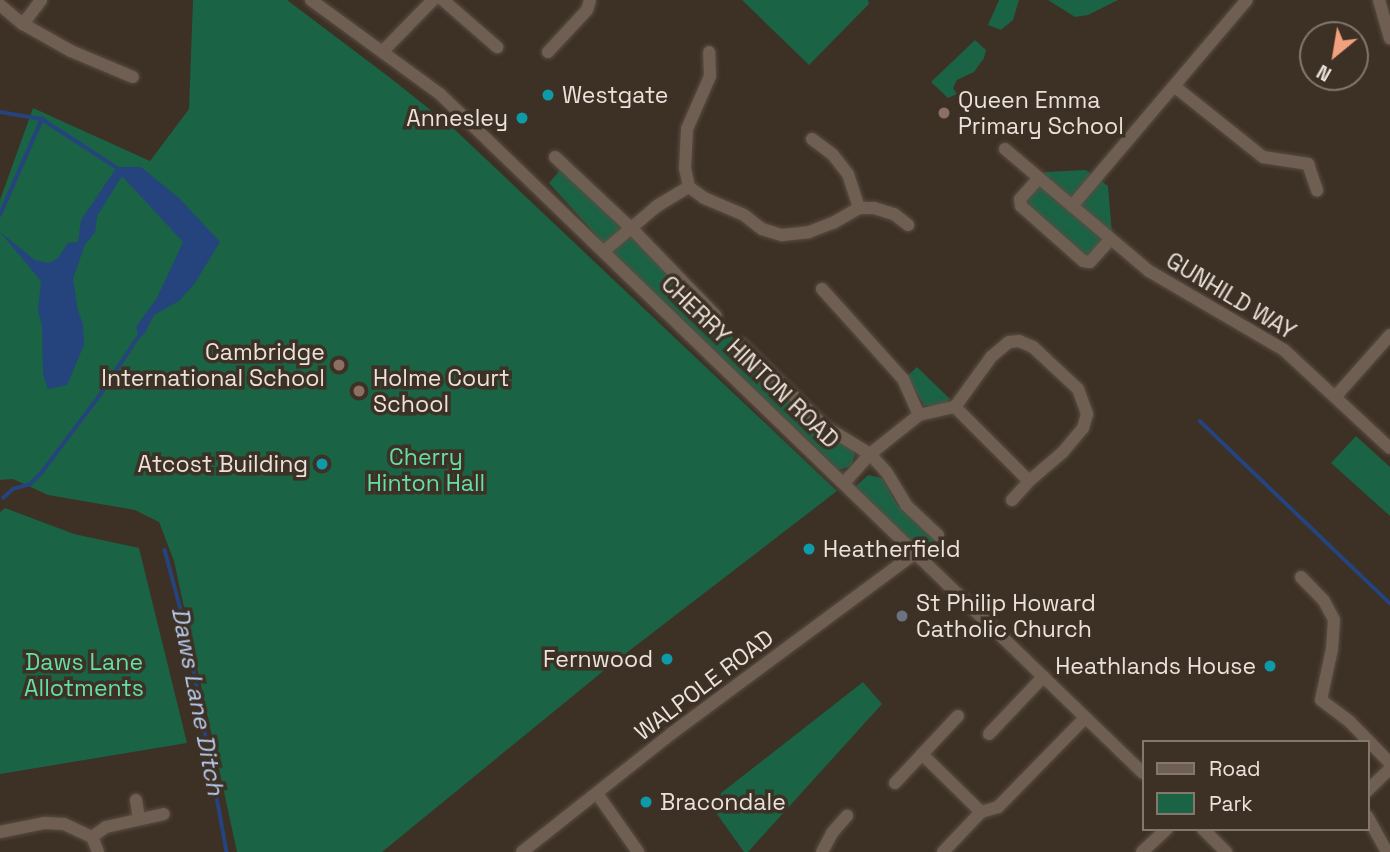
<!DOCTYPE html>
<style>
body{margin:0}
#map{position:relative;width:1390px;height:852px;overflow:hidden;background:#3d3025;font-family:"Space Grotesk",sans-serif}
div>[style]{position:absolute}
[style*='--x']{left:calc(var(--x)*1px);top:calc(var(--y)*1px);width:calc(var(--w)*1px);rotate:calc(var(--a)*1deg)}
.green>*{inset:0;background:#1a6345}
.water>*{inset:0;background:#25437d}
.stream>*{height:3.5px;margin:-1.75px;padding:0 1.75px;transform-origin:1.75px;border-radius:1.75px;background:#25437d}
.roads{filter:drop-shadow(0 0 2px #584d43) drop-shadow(0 0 2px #584d43)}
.minor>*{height:12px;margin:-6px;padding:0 6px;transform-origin:6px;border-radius:6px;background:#6f5f53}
.dots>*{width:19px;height:19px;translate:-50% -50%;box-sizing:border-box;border:4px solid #3d3025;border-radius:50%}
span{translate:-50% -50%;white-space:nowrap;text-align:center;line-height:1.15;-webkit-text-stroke:7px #3d3025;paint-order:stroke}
.poi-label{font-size:23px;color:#ebe2db}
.left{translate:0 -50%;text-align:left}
.right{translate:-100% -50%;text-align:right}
.street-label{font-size:23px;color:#ebe2db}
.park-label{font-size:23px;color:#65dfa8}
.water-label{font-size:24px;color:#b7cbee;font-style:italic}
.legend{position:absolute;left:1142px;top:740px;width:228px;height:91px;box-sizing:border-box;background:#3d3025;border:2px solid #83776e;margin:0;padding:9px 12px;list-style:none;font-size:21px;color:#ebe2db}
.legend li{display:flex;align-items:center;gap:14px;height:35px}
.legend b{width:35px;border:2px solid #83776e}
.north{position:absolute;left:1299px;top:21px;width:70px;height:70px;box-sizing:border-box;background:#3d3025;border:2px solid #83776e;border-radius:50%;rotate:210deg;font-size:19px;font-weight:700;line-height:28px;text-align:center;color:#ebe2db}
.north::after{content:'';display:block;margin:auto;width:24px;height:32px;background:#f2a17e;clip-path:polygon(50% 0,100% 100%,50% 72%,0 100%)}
</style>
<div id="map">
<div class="green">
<i style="clip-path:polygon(193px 0,287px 0,389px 77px,452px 127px,837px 491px,612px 664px,382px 852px,237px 852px,174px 561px,159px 522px,135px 510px,48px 495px,13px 479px,0 480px,0 200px,33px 108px,150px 161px,189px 109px)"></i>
<i style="clip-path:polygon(742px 0,868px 0,869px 4px,809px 65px)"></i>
<i style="clip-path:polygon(999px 0,1019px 0,1013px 20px,1001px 30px,988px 25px)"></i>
<i style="clip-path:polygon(1048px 0,1118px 0,1088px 15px,1075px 17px)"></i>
<i style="clip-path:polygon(975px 40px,986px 50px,984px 58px,974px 72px,957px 80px,953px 88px,957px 94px,948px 98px,931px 82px)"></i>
<i style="clip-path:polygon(561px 169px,835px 437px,850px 444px,855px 455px,851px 466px,839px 470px,614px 255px,549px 183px)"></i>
<i style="clip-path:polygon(1086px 170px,1108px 186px,1112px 234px,1091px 262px,1020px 199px,1045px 172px)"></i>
<i style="clip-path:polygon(917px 367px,950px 399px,946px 403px,934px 407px,924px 405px,907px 376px)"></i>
<i style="clip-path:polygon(1356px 436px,1390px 467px,1390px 516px,1331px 463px)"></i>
<i style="clip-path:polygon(868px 475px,882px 478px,897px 504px,945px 548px,931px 562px,855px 487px)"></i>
<i style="clip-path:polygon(5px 508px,74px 534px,139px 548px,187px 743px,0 774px,0 512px)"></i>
<i style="clip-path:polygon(863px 682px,882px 704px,748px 852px,744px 852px,714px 810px,721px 793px)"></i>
</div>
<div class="water">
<i style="clip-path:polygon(117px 167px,141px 167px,180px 199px,220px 242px,195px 283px,179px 301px,154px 315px,145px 333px,135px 343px,138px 332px,136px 327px,157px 298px,183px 242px,122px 176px,97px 216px,95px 233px,85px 244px,73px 279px,78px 311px,83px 324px,84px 345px,67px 385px,48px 389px,43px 374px,42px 326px,38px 310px,41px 281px,0 232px,35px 260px,49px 263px,58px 258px,68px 243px,78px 242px,81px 220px)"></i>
</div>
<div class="stream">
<i style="--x:0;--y:112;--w:43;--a:9.5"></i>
<i style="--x:42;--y:119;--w:92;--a:33"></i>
<i style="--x:0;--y:215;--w:105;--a:-66.4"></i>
<i style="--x:1200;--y:421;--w:263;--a:43.8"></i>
<i style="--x:3;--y:498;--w:13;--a:-42"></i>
<i style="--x:13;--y:489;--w:18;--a:-16"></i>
<i style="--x:30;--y:484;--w:17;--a:-45"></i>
<i style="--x:42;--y:472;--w:96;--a:-53"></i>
<i style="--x:100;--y:395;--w:66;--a:-56.8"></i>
<i style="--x:165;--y:550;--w:85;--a:75"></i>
<i style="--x:187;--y:632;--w:224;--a:79.7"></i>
</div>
<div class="roads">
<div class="minor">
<i style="--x:311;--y:0;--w:160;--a:36.1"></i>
<i style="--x:440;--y:94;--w:977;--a:44.01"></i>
<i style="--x:443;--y:0;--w:72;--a:41"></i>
<i style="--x:1379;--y:0;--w:40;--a:74"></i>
<i style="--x:0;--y:5;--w:30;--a:40"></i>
<i style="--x:23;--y:24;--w:55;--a:29.4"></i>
<i style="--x:71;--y:51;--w:67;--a:22.8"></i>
<i style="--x:23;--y:24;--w:30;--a:-53"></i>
<i style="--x:383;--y:51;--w:71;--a:-45.6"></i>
<i style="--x:548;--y:52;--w:57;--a:-47.1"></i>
<i style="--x:587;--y:10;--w:10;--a:-73"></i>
<i style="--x:1174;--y:86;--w:114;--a:38.6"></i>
<i style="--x:1263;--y:157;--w:46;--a:8.8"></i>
<i style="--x:1308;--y:164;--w:28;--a:71"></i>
<i style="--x:812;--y:139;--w:26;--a:37"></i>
<i style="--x:833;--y:155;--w:24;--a:52"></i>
<i style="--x:848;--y:174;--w:36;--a:72"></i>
<i style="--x:1005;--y:149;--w:189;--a:40.3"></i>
<i style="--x:1149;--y:271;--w:156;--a:30.3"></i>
<i style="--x:1284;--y:350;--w:144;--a:42.8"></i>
<i style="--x:555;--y:157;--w:104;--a:43.1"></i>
<i style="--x:631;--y:228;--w:122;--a:46"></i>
<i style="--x:1039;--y:178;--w:28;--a:132"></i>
<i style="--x:1020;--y:199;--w:7;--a:82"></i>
<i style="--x:1021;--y:206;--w:83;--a:41.6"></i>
<i style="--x:1083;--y:261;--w:7;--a:8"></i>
<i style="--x:1090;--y:262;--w:30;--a:-48"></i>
<i style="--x:689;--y:187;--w:19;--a:-102"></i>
<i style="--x:685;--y:168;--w:39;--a:-87"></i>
<i style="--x:687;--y:129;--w:58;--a:-66.5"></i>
<i style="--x:710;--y:76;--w:24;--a:-92"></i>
<i style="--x:1072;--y:206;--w:270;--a:-49.7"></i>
<i style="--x:604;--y:251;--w:70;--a:-40.3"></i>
<i style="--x:657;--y:206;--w:37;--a:-31"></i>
<i style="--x:689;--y:187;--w:19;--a:36"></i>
<i style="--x:704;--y:198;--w:43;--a:23"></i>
<i style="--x:744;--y:215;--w:23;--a:38"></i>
<i style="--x:762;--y:229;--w:21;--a:17"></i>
<i style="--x:782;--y:235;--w:27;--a:-6"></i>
<i style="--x:809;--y:232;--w:26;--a:-21"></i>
<i style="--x:833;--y:223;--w:30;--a:-30"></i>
<i style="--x:859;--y:208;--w:15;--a:0"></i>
<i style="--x:874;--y:208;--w:21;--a:17"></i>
<i style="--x:894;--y:214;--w:18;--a:38"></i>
<i style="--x:822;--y:289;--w:121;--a:48"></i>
<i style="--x:903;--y:379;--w:39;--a:66"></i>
<i style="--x:741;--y:344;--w:117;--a:44.7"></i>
<i style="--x:824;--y:426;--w:54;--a:31.3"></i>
<i style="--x:870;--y:454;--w:25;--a:48"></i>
<i style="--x:887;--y:473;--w:37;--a:59"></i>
<i style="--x:906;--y:505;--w:44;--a:43.2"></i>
<i style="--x:1335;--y:397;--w:83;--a:-48.4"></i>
<i style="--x:844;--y:483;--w:39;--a:-48"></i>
<i style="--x:870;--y:454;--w:63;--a:-38.5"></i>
<i style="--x:919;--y:415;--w:37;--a:-13"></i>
<i style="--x:955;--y:407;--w:62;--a:-54.2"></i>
<i style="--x:991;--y:357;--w:23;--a:-40"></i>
<i style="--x:1009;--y:342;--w:10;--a:-6"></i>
<i style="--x:1019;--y:341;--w:15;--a:23"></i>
<i style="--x:1033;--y:347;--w:62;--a:43"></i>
<i style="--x:1078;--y:389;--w:27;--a:70"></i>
<i style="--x:1087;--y:414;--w:15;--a:106"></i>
<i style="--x:1083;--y:428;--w:31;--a:130"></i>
<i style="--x:1063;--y:452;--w:45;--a:139.5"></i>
<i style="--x:1029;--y:481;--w:105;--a:-135"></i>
<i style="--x:1012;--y:500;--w:25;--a:-48"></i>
<i style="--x:1301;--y:577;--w:33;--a:46"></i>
<i style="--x:1324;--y:601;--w:21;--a:62"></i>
<i style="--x:1334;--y:620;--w:29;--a:94"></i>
<i style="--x:1332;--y:649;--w:52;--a:102.2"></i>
<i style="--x:1321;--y:700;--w:36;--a:37"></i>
<i style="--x:1350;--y:722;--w:57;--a:45.7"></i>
<i style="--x:989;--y:734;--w:79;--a:-46.5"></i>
<i style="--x:922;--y:754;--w:83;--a:44.5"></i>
<i style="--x:895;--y:783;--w:92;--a:-46.8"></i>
<i style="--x:1367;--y:791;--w:32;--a:-44"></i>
<i style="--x:598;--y:795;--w:70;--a:54.9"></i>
<i style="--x:136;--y:800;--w:18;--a:81"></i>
<i style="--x:1367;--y:816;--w:41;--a:60.9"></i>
<i style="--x:1203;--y:829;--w:33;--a:45"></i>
<i style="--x:0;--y:832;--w:46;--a:-11.3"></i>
<i style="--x:45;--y:823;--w:19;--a:3"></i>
<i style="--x:64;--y:824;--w:31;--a:25"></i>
<i style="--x:92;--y:837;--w:16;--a:68"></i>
<i style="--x:92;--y:837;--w:17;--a:-36"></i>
<i style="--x:106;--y:827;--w:59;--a:-12.6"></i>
<i style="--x:522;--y:852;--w:191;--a:-38.4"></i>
<i style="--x:672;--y:733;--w:301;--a:-36.5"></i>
<i style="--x:822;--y:852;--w:21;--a:-62"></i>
<i style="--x:832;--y:833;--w:23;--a:-49"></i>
<i style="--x:943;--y:852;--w:55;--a:-46.5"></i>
<i style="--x:981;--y:812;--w:18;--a:-16"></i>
<i style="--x:998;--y:807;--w:124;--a:-45.7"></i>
<i style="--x:1142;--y:852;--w:34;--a:-43"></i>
</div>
</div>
<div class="dots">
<i style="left:548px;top:95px;background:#0f9aa8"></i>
<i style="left:944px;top:113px;background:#8d6e63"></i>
<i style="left:522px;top:118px;background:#0f9aa8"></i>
<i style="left:339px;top:365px;background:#8d6e63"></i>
<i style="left:359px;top:391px;background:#8d6e63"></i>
<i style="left:322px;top:464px;background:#0f9aa8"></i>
<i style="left:809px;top:549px;background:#0f9aa8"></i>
<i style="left:902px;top:616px;background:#6b7280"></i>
<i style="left:667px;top:659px;background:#0f9aa8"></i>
<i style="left:1270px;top:666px;background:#0f9aa8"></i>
<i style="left:646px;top:802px;background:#0f9aa8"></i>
</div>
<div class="poi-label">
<span class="left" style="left:562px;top:95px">Westgate</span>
<span class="left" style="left:958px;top:113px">Queen Emma<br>Primary School</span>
<span class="right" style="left:508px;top:118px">Annesley</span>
<span class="right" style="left:325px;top:365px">Cambridge<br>International School</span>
<span class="left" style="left:373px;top:391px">Holme Court<br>School</span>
<span class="right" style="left:308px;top:464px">Atcost Building</span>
<span class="left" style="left:823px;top:549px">Heatherfield</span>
<span class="left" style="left:916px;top:616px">St Philip Howard<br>Catholic Church</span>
<span class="right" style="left:653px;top:659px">Fernwood</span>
<span class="right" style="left:1256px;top:666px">Heathlands House</span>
<span class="left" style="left:660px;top:802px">Bracondale</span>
</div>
<div class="street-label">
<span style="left:1231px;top:296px;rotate:31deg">GUNHILD WAY</span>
<span style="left:750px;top:362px;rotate:44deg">CHERRY HINTON ROAD</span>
<span style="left:704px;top:685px;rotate:-37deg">WALPOLE ROAD</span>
</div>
<div class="park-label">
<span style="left:426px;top:470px">Cherry<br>Hinton Hall</span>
<span style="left:84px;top:675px">Daws Lane<br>Allotments</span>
</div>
<div class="water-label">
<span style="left:198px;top:701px;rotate:79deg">Daws Lane Ditch</span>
</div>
<ul class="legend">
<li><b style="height:9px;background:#6f5f53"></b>Road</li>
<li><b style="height:19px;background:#1a6345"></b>Park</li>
</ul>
<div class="north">N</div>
</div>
